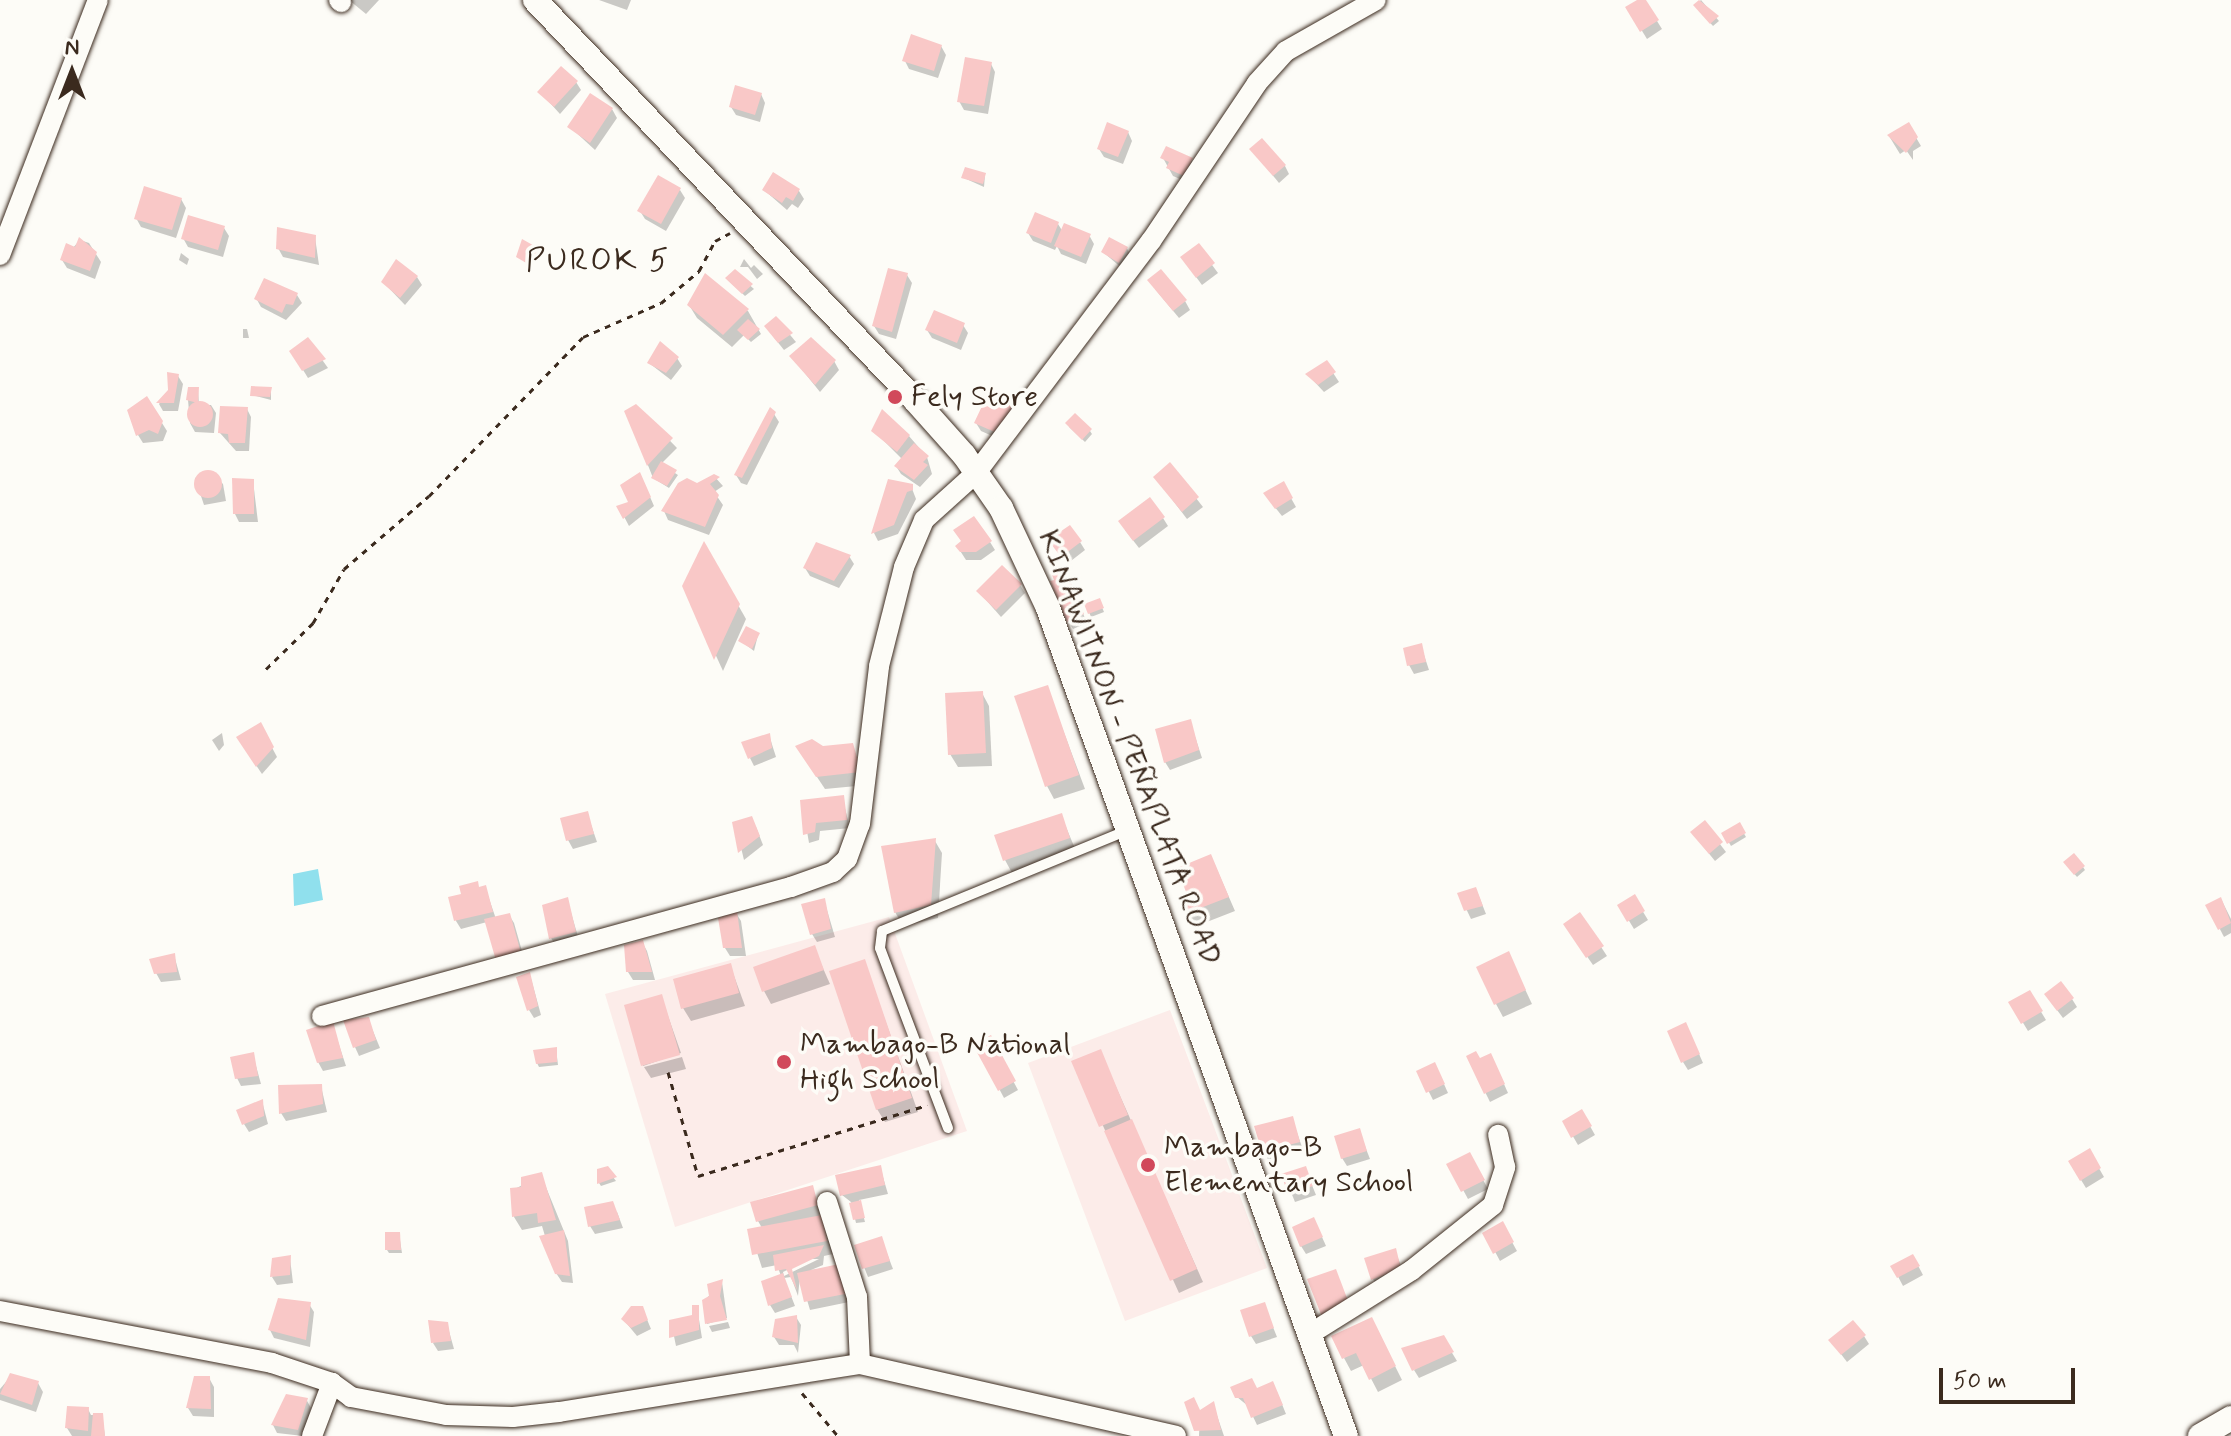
<!DOCTYPE html>
<meta charset="utf-8">
<style>
body{margin:0}
#map{position:relative;width:2231px;height:1436px;overflow:hidden;background:#fdfcf7;font-family:Mynerve,sans-serif}
div>[style]{position:absolute}
[style*='--x']{left:calc(var(--x)*1px);top:calc(var(--y)*1px);width:calc(var(--w)*1px);rotate:calc(var(--a)*1deg)}
.built>*{inset:0;background:#fcece9}
.water>*{inset:0;background:#90e0ed}
.shadow>*{inset:0;background:#0003}
.building>*{inset:0;background:#f9c8c7}
.round{border-radius:50%}
.path>*{height:3px;margin-top:-1.5px;transform-origin:0;background:repeating-linear-gradient(90deg,#3b2a1e 0 6px,transparent 0 12px)}
.roads{filter:drop-shadow(0 0 2px #3b2a1e) drop-shadow(0 0 2px #3b2a1e)}
.service>*{height:10px;margin:-5px;padding:0 5px;transform-origin:5px;border-radius:5px;background:#fdfcf7}
.minor>*{height:20px;margin:-10px;padding:0 10px;transform-origin:10px;border-radius:10px;background:#fdfcf7}
.tertiary>*{height:24px;margin:-12px;padding:0 12px;transform-origin:12px;border-radius:12px;background:#fdfcf7}
.dots>*{width:22px;height:22px;translate:-50% -50%;box-sizing:border-box;border:4px solid #fdfcf7;border-radius:50%}
span{translate:-50% -50%;white-space:nowrap;text-align:center;line-height:1.15;-webkit-text-stroke:7px #fdfcf7;paint-order:stroke}
.poi-label{font-size:30px;color:#3b2a1e}
.left{translate:0 -50%;text-align:left}
.street-label{font-size:30px;color:#3b2a1e}
.neighbourhood-label{font-size:32px;color:#3b2a1e;letter-spacing:2px}
.north{position:absolute;left:32px;top:32px;width:80px;height:80px;-webkit-text-stroke:6px #fdfcf7;paint-order:stroke;rotate:0deg;font-size:22px;font-weight:700;line-height:32px;text-align:center;color:#3b2a1e}
.north::after{content:'';display:block;margin:auto;width:28px;height:36px;background:#3b2a1e;clip-path:polygon(50% 0,100% 100%,50% 72%,0 100%)}
.scale{position:absolute;left:1939px;top:1368px;width:136px;height:36px;box-sizing:border-box;border:4px solid #3b2a1e;border-top:0;padding-left:10px;font-size:24px;line-height:28px;white-space:nowrap;color:#3b2a1e;-webkit-text-stroke:6px #fdfcf7;paint-order:stroke}
</style>
<div id="map">
<div class="built">
<i style="clip-path:polygon(889px 917px,967px 1131px,675px 1227px,605px 994px)"></i>
<i style="clip-path:polygon(1170px 1010px,1267px 1268px,1125px 1321px,1028px 1063px)"></i>
</div>
<div class="water">
<i style="clip-path:polygon(318px 869px,323px 900px,294px 906px,293px 874px)"></i>
</div>
<div class="shadow">
<i style="clip-path:polygon(349px 0,379px 0,366px 14px)"></i>
<i style="clip-path:polygon(599px 0,631px 0,627px 10px)"></i>
<i style="clip-path:polygon(1644px 0,1662px 29px,1647px 39px,1628px 8px)"></i>
<i style="clip-path:polygon(1701px 0,1719px 21px,1713px 26px,1695px 6px)"></i>
<i style="clip-path:polygon(941px 46px,946px 55px,938px 78px,909px 69px,905px 61px)"></i>
<i style="clip-path:polygon(991px 64px,995px 72px,988px 114px,964px 110px,959px 101px)"></i>
<i style="clip-path:polygon(576px 82px,581px 90px,560px 114px,540px 92px)"></i>
<i style="clip-path:polygon(761px 94px,765px 103px,760px 122px,736px 115px,731px 107px)"></i>
<i style="clip-path:polygon(612px 109px,617px 118px,595px 150px,570px 127px)"></i>
<i style="clip-path:polygon(1908px 124px,1921px 146px,1913px 151px,1913px 160px,1906px 150px,1900px 154px,1889px 136px)"></i>
<i style="clip-path:polygon(1128px 132px,1132px 141px,1123px 164px,1104px 157px,1099px 149px)"></i>
<i style="clip-path:polygon(1252px 150px,1285px 166px,1289px 174px,1279px 183px)"></i>
<i style="clip-path:polygon(1163px 158px,1191px 160px,1196px 168px,1189px 183px,1173px 176px)"></i>
<i style="clip-path:polygon(985px 175px,984px 187px,964px 178px)"></i>
<i style="clip-path:polygon(680px 190px,685px 198px,666px 231px,645px 219px,640px 211px)"></i>
<i style="clip-path:polygon(764px 190px,799px 191px,804px 199px,798px 208px,792px 204px,787px 210px)"></i>
<i style="clip-path:polygon(181px 199px,186px 208px,176px 238px,141px 227px,136px 218px)"></i>
<i style="clip-path:polygon(1058px 224px,1063px 232px,1089px 235px,1094px 244px,1086px 264px,1061px 254px,1057px 246px,1055px 250px,1033px 241px,1028px 233px)"></i>
<i style="clip-path:polygon(224px 228px,229px 236px,223px 257px,188px 247px,183px 238px)"></i>
<i style="clip-path:polygon(315px 237px,319px 265px,283px 257px,278px 248px)"></i>
<i style="clip-path:polygon(80px 240px,89px 243px,101px 262px,95px 279px,67px 268px,62px 260px)"></i>
<i style="clip-path:polygon(1198px 246px,1218px 273px,1202px 285px,1188px 266px)"></i>
<i style="clip-path:polygon(1127px 248px,1131px 257px,1124px 270px,1103px 252px)"></i>
<i style="clip-path:polygon(539px 250px,530px 266px,518px 256px)"></i>
<i style="clip-path:polygon(181px 253px,189px 259px,187px 265px,179px 260px)"></i>
<i style="clip-path:polygon(744px 259px,751px 268px,754px 265px,763px 274px,757px 279px,748px 267px,740px 267px)"></i>
<i style="clip-path:polygon(735px 272px,754px 289px,745px 296px,730px 282px)"></i>
<i style="clip-path:polygon(907px 275px,912px 283px,896px 339px,879px 334px,874px 326px)"></i>
<i style="clip-path:polygon(706px 276px,748px 311px,761px 334px,751px 342px,744px 335px,732px 347px,697px 318px,689px 305px)"></i>
<i style="clip-path:polygon(417px 277px,422px 285px,405px 305px,383px 282px)"></i>
<i style="clip-path:polygon(1155px 289px,1185px 301px,1190px 310px,1179px 318px)"></i>
<i style="clip-path:polygon(297px 295px,302px 303px,286px 320px,261px 307px,256px 298px)"></i>
<i style="clip-path:polygon(776px 318px,796px 342px,784px 350px,772px 335px)"></i>
<i style="clip-path:polygon(963px 325px,968px 333px,961px 350px,932px 338px,927px 330px)"></i>
<i style="clip-path:polygon(243px 329px,247px 329px,249px 338px,243px 338px)"></i>
<i style="clip-path:polygon(308px 340px,328px 368px,308px 378px,292px 352px)"></i>
<i style="clip-path:polygon(791px 356px,834px 361px,839px 370px,820px 392px)"></i>
<i style="clip-path:polygon(677px 358px,682px 366px,671px 380px,649px 363px)"></i>
<i style="clip-path:polygon(1326px 362px,1339px 382px,1324px 392px,1308px 375px)"></i>
<i style="clip-path:polygon(178px 376px,183px 384px,178px 411px,163px 411px,159px 404px)"></i>
<i style="clip-path:polygon(198px 389px,199px 405px,211px 405px,216px 413px,214px 433px,195px 432px,190px 423px,188px 400px)"></i>
<i style="clip-path:polygon(271px 389px,271px 400px,252px 395px)"></i>
<i style="clip-path:polygon(147px 399px,167px 431px,163px 441px,143px 443px,138px 435px,130px 411px)"></i>
<i style="clip-path:polygon(1013px 402px,1018px 411px,1008px 443px,981px 431px,976px 423px)"></i>
<i style="clip-path:polygon(636px 406px,677px 448px,661px 464px,678px 475px,669px 488px,653px 478px,627px 412px)"></i>
<i style="clip-path:polygon(247px 409px,251px 417px,249px 451px,236px 451px,220px 433px)"></i>
<i style="clip-path:polygon(774px 414px,779px 422px,747px 485px,741px 483px,736px 475px)"></i>
<i style="clip-path:polygon(1069px 427px,1090px 431px,1092px 434px,1085px 442px)"></i>
<i style="clip-path:polygon(874px 431px,909px 436px,927px 457px,932px 474px,920px 487px,901px 474px,896px 466px,902px 459px)"></i>
<i style="clip-path:polygon(1170px 465px,1203px 507px,1187px 519px,1155px 477px)"></i>
<i style="clip-path:polygon(210px 471px,223px 484px,226px 501px,204px 505px,195px 478px)"></i>
<i style="clip-path:polygon(714px 476px,723px 486px,714px 492px,723px 505px,709px 535px,668px 520px,664px 511px)"></i>
<i style="clip-path:polygon(253px 481px,258px 522px,239px 522px,235px 514px)"></i>
<i style="clip-path:polygon(889px 481px,911px 486px,916px 499px,898px 534px,878px 541px,874px 533px)"></i>
<i style="clip-path:polygon(644px 483px,654px 506px,629px 526px,619px 507px,631px 503px)"></i>
<i style="clip-path:polygon(1283px 484px,1296px 507px,1282px 516px,1270px 501px)"></i>
<i style="clip-path:polygon(1163px 518px,1168px 526px,1139px 548px,1125px 530px)"></i>
<i style="clip-path:polygon(990px 542px,995px 550px,981px 560px,966px 560px,957px 546px)"></i>
<i style="clip-path:polygon(1080px 542px,1085px 550px,1067px 564px,1056px 549px)"></i>
<i style="clip-path:polygon(704px 545px,746px 619px,723px 671px,684px 586px)"></i>
<i style="clip-path:polygon(849px 556px,854px 564px,839px 588px,810px 576px,805px 568px)"></i>
<i style="clip-path:polygon(1068px 577px,1087px 623px,1073px 629px,1068px 621px)"></i>
<i style="clip-path:polygon(1020px 585px,1025px 593px,1001px 617px,979px 592px)"></i>
<i style="clip-path:polygon(1099px 600px,1104px 612px,1091px 617px,1086px 605px)"></i>
<i style="clip-path:polygon(758px 635px,754px 651px,741px 641px)"></i>
<i style="clip-path:polygon(1421px 646px,1429px 670px,1414px 674px,1409px 665px)"></i>
<i style="clip-path:polygon(1047px 687px,1085px 789px,1054px 799px,1047px 786px)"></i>
<i style="clip-path:polygon(982px 693px,989px 706px,992px 766px,958px 767px,950px 754px)"></i>
<i style="clip-path:polygon(1190px 721px,1202px 758px,1170px 770px,1165px 762px)"></i>
<i style="clip-path:polygon(260px 725px,277px 757px,262px 774px,243px 746px)"></i>
<i style="clip-path:polygon(222px 733px,224px 745px,219px 751px,212px 740px)"></i>
<i style="clip-path:polygon(769px 735px,776px 757px,754px 766px,750px 758px)"></i>
<i style="clip-path:polygon(852px 745px,867px 785px,825px 789px,805px 759px,823px 748px)"></i>
<i style="clip-path:polygon(842px 797px,850px 828px,820px 831px,819px 840px,809px 843px,802px 802px)"></i>
<i style="clip-path:polygon(587px 813px,597px 842px,573px 849px,568px 840px)"></i>
<i style="clip-path:polygon(1061px 815px,1076px 851px,1012px 873px,1005px 860px)"></i>
<i style="clip-path:polygon(735px 823px,756px 827px,763px 845px,744px 860px)"></i>
<i style="clip-path:polygon(1704px 823px,1726px 852px,1715px 861px,1698px 840px)"></i>
<i style="clip-path:polygon(1739px 825px,1746px 837px,1731px 846px,1724px 834px)"></i>
<i style="clip-path:polygon(935px 841px,942px 853px,938px 918px,903px 926px,895px 912px)"></i>
<i style="clip-path:polygon(1211px 856px,1235px 911px,1194px 927px,1180px 897px,1189px 893px)"></i>
<i style="clip-path:polygon(2067px 865px,2083px 867px,2085px 870px,2077px 877px)"></i>
<i style="clip-path:polygon(485px 887px,496px 919px,509px 915px,514px 923px,526px 965px,487px 922px,461px 929px,456px 921px,451px 899px)"></i>
<i style="clip-path:polygon(1476px 889px,1486px 914px,1471px 919px,1459px 894px)"></i>
<i style="clip-path:polygon(1634px 897px,1648px 920px,1634px 929px,1620px 906px)"></i>
<i style="clip-path:polygon(567px 899px,579px 940px,556px 946px,551px 938px)"></i>
<i style="clip-path:polygon(2221px 899px,2231px 919px,2231px 933px,2224px 937px,2208px 906px)"></i>
<i style="clip-path:polygon(824px 900px,835px 937px,817px 942px,812px 934px)"></i>
<i style="clip-path:polygon(736px 913px,741px 921px,746px 956px,730px 956px,725px 948px)"></i>
<i style="clip-path:polygon(1580px 915px,1607px 956px,1593px 965px,1570px 932px)"></i>
<i style="clip-path:polygon(642px 942px,647px 951px,655px 980px,633px 980px,628px 972px)"></i>
<i style="clip-path:polygon(814px 948px,830px 984px,771px 1004px,764px 991px)"></i>
<i style="clip-path:polygon(1508px 953px,1532px 1004px,1503px 1017px,1496px 1004px)"></i>
<i style="clip-path:polygon(174px 955px,181px 980px,161px 982px,156px 973px)"></i>
<i style="clip-path:polygon(864px 961px,918px 1112px,885px 1122px,877px 1109px)"></i>
<i style="clip-path:polygon(730px 965px,745px 1006px,691px 1021px,683px 1008px)"></i>
<i style="clip-path:polygon(530px 975px,541px 1015px,534px 1018px,529px 1010px)"></i>
<i style="clip-path:polygon(2029px 992px,2046px 1020px,2028px 1031px,2011px 1003px)"></i>
<i style="clip-path:polygon(661px 996px,681px 1053px,643px 1066px,626px 1006px)"></i>
<i style="clip-path:polygon(2072px 999px,2077px 1007px,2063px 1018px,2051px 1002px)"></i>
<i style="clip-path:polygon(368px 1019px,380px 1048px,359px 1056px,355px 1047px)"></i>
<i style="clip-path:polygon(332px 1024px,346px 1066px,323px 1071px,318px 1062px)"></i>
<i style="clip-path:polygon(1690px 1033px,1703px 1063px,1688px 1070px,1683px 1062px)"></i>
<i style="clip-path:polygon(990px 1038px,1018px 1090px,1004px 1098px,976px 1045px)"></i>
<i style="clip-path:polygon(556px 1049px,558px 1065px,539px 1067px,537px 1063px)"></i>
<i style="clip-path:polygon(1100px 1051px,1203px 1282px,1179px 1293px,1074px 1062px)"></i>
<i style="clip-path:polygon(253px 1055px,261px 1084px,241px 1086px,237px 1078px)"></i>
<i style="clip-path:polygon(682px 1057px,686px 1069px,651px 1078px,644px 1067px)"></i>
<i style="clip-path:polygon(1468px 1057px,1495px 1064px,1508px 1093px,1490px 1102px)"></i>
<i style="clip-path:polygon(1419px 1072px,1439px 1073px,1448px 1093px,1433px 1100px)"></i>
<i style="clip-path:polygon(321px 1086px,327px 1112px,286px 1121px,281px 1113px)"></i>
<i style="clip-path:polygon(262px 1101px,268px 1124px,249px 1132px,244px 1124px)"></i>
<i style="clip-path:polygon(1582px 1112px,1595px 1135px,1578px 1145px,1564px 1121px)"></i>
<i style="clip-path:polygon(1292px 1118px,1303px 1150px,1268px 1160px,1257px 1128px)"></i>
<i style="clip-path:polygon(1359px 1131px,1370px 1159px,1347px 1166px,1342px 1158px)"></i>
<i style="clip-path:polygon(2089px 1151px,2104px 1177px,2086px 1188px,2070px 1162px)"></i>
<i style="clip-path:polygon(1469px 1154px,1488px 1189px,1468px 1199px,1449px 1164px)"></i>
<i style="clip-path:polygon(880px 1167px,888px 1194px,859px 1200px,865px 1222px,856px 1223px,851px 1202px,842px 1195px)"></i>
<i style="clip-path:polygon(1305px 1168px,1316px 1195px,1295px 1202px,1284px 1175px)"></i>
<i style="clip-path:polygon(607px 1169px,616px 1181px,601px 1186px,599px 1183px)"></i>
<i style="clip-path:polygon(541px 1175px,568px 1241px,573px 1283px,562px 1282px,556px 1273px,542px 1226px,522px 1230px,514px 1217px,513px 1190px)"></i>
<i style="clip-path:polygon(evenodd,812px 1188px,833px 1254px,824px 1256px,823px 1265px,811px 1270px,838px 1266px,849px 1302px,810px 1310px,800px 1276px,798px 1296px,791px 1277px,784px 1278px,795px 1306px,775px 1313px,770px 1305px,781px 1276px,777px 1265px,762px 1268px,750px 1231px,762px 1228px,758px 1221px,812px 1188px,810px 1259px,819px 1259px,784px 1276px,783px 1272px,810px 1259px)"></i>
<i style="clip-path:polygon(617px 1212px,623px 1228px,595px 1234px,590px 1226px)"></i>
<i style="clip-path:polygon(1502px 1224px,1517px 1251px,1500px 1261px,1485px 1233px)"></i>
<i style="clip-path:polygon(1318px 1228px,1326px 1246px,1306px 1254px,1301px 1246px)"></i>
<i style="clip-path:polygon(399px 1234px,402px 1253px,389px 1253px,387px 1250px)"></i>
<i style="clip-path:polygon(881px 1238px,893px 1269px,868px 1277px,856px 1247px)"></i>
<i style="clip-path:polygon(1395px 1250px,1405px 1277px,1377px 1287px,1373px 1279px)"></i>
<i style="clip-path:polygon(1913px 1256px,1923px 1275px,1903px 1286px,1893px 1267px)"></i>
<i style="clip-path:polygon(290px 1258px,293px 1283px,277px 1285px,272px 1277px)"></i>
<i style="clip-path:polygon(722px 1282px,727px 1318px,707px 1324px,704px 1301px)"></i>
<i style="clip-path:polygon(309px 1304px,314px 1312px,310px 1347px,274px 1338px,270px 1330px)"></i>
<i style="clip-path:polygon(1264px 1305px,1277px 1337px,1256px 1344px,1251px 1336px)"></i>
<i style="clip-path:polygon(697px 1307px,702px 1338px,676px 1346px,671px 1322px,694px 1316px)"></i>
<i style="clip-path:polygon(646px 1317px,651px 1329px,637px 1336px,623px 1319px)"></i>
<i style="clip-path:polygon(796px 1317px,801px 1325px,798px 1353px,794px 1345px,779px 1345px,774px 1337px)"></i>
<i style="clip-path:polygon(728px 1322px,730px 1328px,712px 1332px,709px 1326px)"></i>
<i style="clip-path:polygon(447px 1324px,454px 1349px,438px 1351px,433px 1343px)"></i>
<i style="clip-path:polygon(1378px 1332px,1402px 1380px,1378px 1392px,1364px 1365px,1351px 1371px,1344px 1358px)"></i>
<i style="clip-path:polygon(1864px 1336px,1869px 1344px,1847px 1362px,1831px 1341px)"></i>
<i style="clip-path:polygon(1443px 1338px,1457px 1361px,1419px 1378px,1414px 1370px)"></i>
<i style="clip-path:polygon(11px 1376px,38px 1383px,43px 1392px,36px 1412px,0 1400px,0 1389px)"></i>
<i style="clip-path:polygon(195px 1378px,209px 1378px,214px 1387px,214px 1417px,193px 1416px,188px 1408px)"></i>
<i style="clip-path:polygon(1257px 1390px,1277px 1392px,1286px 1414px,1257px 1425px,1248px 1406px,1237px 1397px)"></i>
<i style="clip-path:polygon(287px 1397px,306px 1399px,311px 1408px,303px 1436px,277px 1433px,273px 1425px)"></i>
<i style="clip-path:polygon(1213px 1404px,1224px 1436px,1199px 1436px,1200px 1412px)"></i>
<i style="clip-path:polygon(88px 1409px,91px 1415px,102px 1415px,105px 1436px,72px 1436px,67px 1428px)"></i>
</div>
<div class="building">
<i style="clip-path:polygon(1637px 0,1646px 0,1659px 20px,1640px 32px,1625px 7px)"></i>
<i style="clip-path:polygon(1699px 0,1719px 16px,1710px 24px,1693px 5px)"></i>
<i style="clip-path:polygon(911px 34px,942px 45px,934px 71px,902px 61px)"></i>
<i style="clip-path:polygon(965px 57px,992px 62px,984px 106px,957px 102px)"></i>
<i style="clip-path:polygon(561px 66px,578px 81px,554px 107px,537px 92px)"></i>
<i style="clip-path:polygon(735px 85px,762px 93px,755px 115px,729px 107px)"></i>
<i style="clip-path:polygon(590px 93px,613px 108px,590px 143px,567px 127px)"></i>
<i style="clip-path:polygon(1107px 122px,1129px 131px,1118px 157px,1097px 149px)"></i>
<i style="clip-path:polygon(1909px 122px,1918px 137px,1906px 153px,1887px 135px)"></i>
<i style="clip-path:polygon(1262px 138px,1286px 165px,1273px 176px,1249px 149px)"></i>
<i style="clip-path:polygon(1166px 146px,1193px 158px,1184px 176px,1166px 168px,1169px 162px,1160px 158px)"></i>
<i style="clip-path:polygon(965px 167px,986px 173px,983px 184px,961px 178px)"></i>
<i style="clip-path:polygon(773px 172px,800px 189px,793px 201px,786px 197px,782px 203px,762px 190px)"></i>
<i style="clip-path:polygon(658px 175px,681px 188px,661px 224px,637px 211px)"></i>
<i style="clip-path:polygon(144px 186px,182px 198px,172px 230px,134px 219px)"></i>
<i style="clip-path:polygon(1035px 212px,1059px 222px,1051px 243px,1026px 233px)"></i>
<i style="clip-path:polygon(188px 215px,225px 226px,218px 250px,181px 239px)"></i>
<i style="clip-path:polygon(1064px 223px,1091px 234px,1081px 257px,1054px 246px)"></i>
<i style="clip-path:polygon(277px 227px,316px 235px,315px 258px,276px 249px)"></i>
<i style="clip-path:polygon(79px 237px,97px 252px,90px 271px,60px 260px,66px 243px,75px 247px)"></i>
<i style="clip-path:polygon(1109px 237px,1128px 247px,1119px 263px,1101px 252px)"></i>
<i style="clip-path:polygon(522px 239px,540px 249px,528px 264px,516px 257px)"></i>
<i style="clip-path:polygon(1199px 243px,1215px 263px,1196px 278px,1180px 257px)"></i>
<i style="clip-path:polygon(396px 259px,418px 276px,400px 298px,381px 282px)"></i>
<i style="clip-path:polygon(888px 268px,908px 273px,892px 332px,872px 326px)"></i>
<i style="clip-path:polygon(735px 269px,753px 284px,742px 294px,725px 278px)"></i>
<i style="clip-path:polygon(1161px 269px,1187px 300px,1173px 311px,1147px 280px)"></i>
<i style="clip-path:polygon(705px 273px,749px 309px,723px 335px,687px 305px)"></i>
<i style="clip-path:polygon(264px 278px,298px 293px,293px 305px,286px 304px,282px 313px,254px 299px)"></i>
<i style="clip-path:polygon(934px 310px,965px 323px,957px 343px,925px 330px)"></i>
<i style="clip-path:polygon(776px 316px,793px 333px,778px 343px,764px 326px)"></i>
<i style="clip-path:polygon(748px 319px,760px 329px,748px 340px,737px 330px)"></i>
<i style="clip-path:polygon(308px 337px,326px 359px,302px 371px,289px 351px)"></i>
<i style="clip-path:polygon(811px 337px,836px 360px,815px 385px,789px 356px)"></i>
<i style="clip-path:polygon(660px 341px,679px 357px,666px 373px,647px 363px)"></i>
<i style="clip-path:polygon(1327px 360px,1336px 372px,1318px 385px,1305px 374px)"></i>
<i style="clip-path:polygon(167px 372px,179px 374px,174px 403px,156px 403px,168px 390px)"></i>
<i style="clip-path:polygon(251px 386px,272px 387px,270px 397px,250px 396px)"></i>
<i style="clip-path:polygon(188px 387px,199px 387px,198px 403px,186px 400px)"></i>
<i style="clip-path:polygon(997px 393px,1015px 401px,1004px 436px,974px 423px,983px 404px,991px 408px)"></i>
<i style="clip-path:polygon(147px 396px,163px 421px,158px 434px,149px 430px,136px 436px,127px 410px)"></i>
<i class="round" style="left:187px;top:401px;width:26px;height:26px"></i>
<i style="clip-path:polygon(636px 404px,673px 438px,647px 466px,624px 411px)"></i>
<i style="clip-path:polygon(220px 406px,248px 407px,245px 443px,229px 443px,228px 434px,218px 433px)"></i>
<i style="clip-path:polygon(770px 407px,776px 412px,742px 478px,734px 475px)"></i>
<i style="clip-path:polygon(882px 409px,910px 435px,897px 452px,871px 431px)"></i>
<i style="clip-path:polygon(1075px 413px,1092px 429px,1082px 440px,1065px 423px)"></i>
<i style="clip-path:polygon(914px 443px,929px 456px,923px 462px,928px 465px,914px 480px,894px 466px)"></i>
<i style="clip-path:polygon(661px 461px,677px 470px,667px 486px,651px 478px)"></i>
<i style="clip-path:polygon(1170px 462px,1199px 497px,1182px 512px,1153px 477px)"></i>
<i class="round" style="left:194px;top:470px;width:28px;height:28px"></i>
<i style="clip-path:polygon(640px 472px,651px 497px,623px 519px,616px 506px,628px 502px,620px 485px)"></i>
<i style="clip-path:polygon(714px 474px,720px 477px,710px 484px,719px 495px,705px 527px,661px 511px,678px 483px,687px 478px,697px 483px)"></i>
<i style="clip-path:polygon(232px 478px,254px 479px,254px 514px,233px 514px)"></i>
<i style="clip-path:polygon(888px 479px,913px 484px,913px 490px,907px 492px,894px 525px,871px 534px)"></i>
<i style="clip-path:polygon(1284px 481px,1293px 498px,1275px 509px,1263px 493px)"></i>
<i style="clip-path:polygon(1150px 497px,1165px 517px,1133px 541px,1118px 521px)"></i>
<i style="clip-path:polygon(974px 516px,992px 541px,976px 552px,960px 552px,955px 546px,961px 541px,953px 530px)"></i>
<i style="clip-path:polygon(1070px 525px,1082px 541px,1061px 557px,1048px 540px)"></i>
<i style="clip-path:polygon(704px 541px,740px 604px,714px 660px,682px 586px)"></i>
<i style="clip-path:polygon(816px 542px,851px 555px,834px 581px,803px 568px)"></i>
<i style="clip-path:polygon(1002px 565px,1022px 584px,996px 610px,976px 591px)"></i>
<i style="clip-path:polygon(1064px 566px,1084px 614px,1067px 622px,1050px 581px,1054px 580px,1051px 572px)"></i>
<i style="clip-path:polygon(1100px 598px,1104px 608px,1088px 614px,1084px 604px)"></i>
<i style="clip-path:polygon(746px 626px,760px 633px,752px 649px,738px 641px)"></i>
<i style="clip-path:polygon(1422px 643px,1426px 662px,1407px 666px,1403px 648px)"></i>
<i style="clip-path:polygon(1048px 685px,1079px 775px,1045px 787px,1014px 696px)"></i>
<i style="clip-path:polygon(983px 691px,986px 753px,948px 755px,945px 693px)"></i>
<i style="clip-path:polygon(1191px 719px,1199px 750px,1164px 763px,1155px 729px)"></i>
<i style="clip-path:polygon(261px 722px,274px 747px,256px 767px,236px 737px)"></i>
<i style="clip-path:polygon(770px 733px,772px 748px,748px 759px,741px 742px)"></i>
<i style="clip-path:polygon(812px 739px,823px 746px,853px 743px,861px 772px,816px 777px,795px 746px)"></i>
<i style="clip-path:polygon(844px 795px,847px 820px,816px 823px,815px 832px,803px 835px,800px 800px)"></i>
<i style="clip-path:polygon(588px 811px,594px 834px,566px 841px,560px 818px)"></i>
<i style="clip-path:polygon(1062px 813px,1070px 838px,1003px 861px,994px 835px)"></i>
<i style="clip-path:polygon(752px 816px,760px 836px,738px 853px,732px 822px)"></i>
<i style="clip-path:polygon(1705px 820px,1723px 842px,1709px 854px,1690px 832px)"></i>
<i style="clip-path:polygon(1740px 822px,1746px 833px,1727px 844px,1721px 833px)"></i>
<i style="clip-path:polygon(936px 838px,931px 905px,894px 913px,881px 846px)"></i>
<i style="clip-path:polygon(2074px 853px,2085px 866px,2074px 875px,2063px 862px)"></i>
<i style="clip-path:polygon(1211px 854px,1229px 897px,1185px 914px,1177px 896px,1186px 892px,1177px 868px)"></i>
<i style="clip-path:polygon(478px 881px,479px 887px,486px 885px,493px 912px,454px 921px,448px 897px,461px 894px,459px 886px)"></i>
<i style="clip-path:polygon(1476px 887px,1483px 906px,1464px 911px,1457px 893px)"></i>
<i style="clip-path:polygon(1635px 894px,1645px 911px,1627px 922px,1617px 905px)"></i>
<i style="clip-path:polygon(568px 897px,576px 932px,549px 939px,542px 905px)"></i>
<i style="clip-path:polygon(2221px 897px,2231px 923px,2218px 930px,2205px 905px)"></i>
<i style="clip-path:polygon(825px 898px,831px 929px,810px 935px,801px 904px)"></i>
<i style="clip-path:polygon(737px 911px,742px 948px,723px 948px,718px 918px)"></i>
<i style="clip-path:polygon(1580px 912px,1604px 946px,1586px 958px,1563px 924px)"></i>
<i style="clip-path:polygon(510px 913px,522px 957px,497px 964px,484px 919px)"></i>
<i style="clip-path:polygon(643px 940px,652px 972px,626px 972px,624px 945px)"></i>
<i style="clip-path:polygon(815px 945px,824px 970px,762px 992px,753px 967px)"></i>
<i style="clip-path:polygon(1509px 951px,1526px 990px,1494px 1005px,1476px 967px)"></i>
<i style="clip-path:polygon(175px 953px,177px 972px,154px 974px,149px 959px)"></i>
<i style="clip-path:polygon(865px 959px,912px 1098px,876px 1110px,829px 971px)"></i>
<i style="clip-path:polygon(731px 963px,739px 993px,681px 1009px,673px 979px)"></i>
<i style="clip-path:polygon(530px 972px,538px 1006px,527px 1011px,516px 977px)"></i>
<i style="clip-path:polygon(2061px 981px,2074px 998px,2057px 1011px,2044px 994px)"></i>
<i style="clip-path:polygon(2030px 990px,2043px 1011px,2021px 1024px,2008px 1002px)"></i>
<i style="clip-path:polygon(662px 994px,680px 1055px,641px 1066px,624px 1005px)"></i>
<i style="clip-path:polygon(369px 1017px,376px 1040px,353px 1048px,343px 1020px)"></i>
<i style="clip-path:polygon(333px 1021px,343px 1058px,317px 1063px,306px 1030px)"></i>
<i style="clip-path:polygon(1686px 1022px,1700px 1054px,1681px 1063px,1667px 1031px)"></i>
<i style="clip-path:polygon(991px 1035px,1016px 1081px,998px 1091px,973px 1045px)"></i>
<i style="clip-path:polygon(557px 1047px,557px 1062px,536px 1064px,533px 1050px)"></i>
<i style="clip-path:polygon(1101px 1049px,1128px 1115px,1099px 1127px,1071px 1061px)"></i>
<i style="clip-path:polygon(1476px 1051px,1480px 1058px,1491px 1053px,1505px 1084px,1484px 1094px,1466px 1056px)"></i>
<i style="clip-path:polygon(254px 1052px,258px 1076px,235px 1079px,230px 1057px)"></i>
<i style="clip-path:polygon(1435px 1062px,1445px 1084px,1426px 1093px,1416px 1071px)"></i>
<i style="clip-path:polygon(322px 1084px,323px 1104px,279px 1114px,278px 1085px)"></i>
<i style="clip-path:polygon(263px 1099px,264px 1116px,242px 1125px,236px 1110px)"></i>
<i style="clip-path:polygon(1582px 1109px,1592px 1126px,1571px 1138px,1562px 1121px)"></i>
<i style="clip-path:polygon(1293px 1116px,1300px 1142px,1262px 1152px,1254px 1126px)"></i>
<i style="clip-path:polygon(1132px 1119px,1197px 1269px,1170px 1281px,1104px 1131px)"></i>
<i style="clip-path:polygon(1360px 1128px,1367px 1151px,1341px 1159px,1334px 1136px)"></i>
<i style="clip-path:polygon(2090px 1148px,2101px 1168px,2080px 1181px,2068px 1161px)"></i>
<i style="clip-path:polygon(1470px 1152px,1485px 1180px,1461px 1192px,1446px 1164px)"></i>
<i style="clip-path:polygon(881px 1165px,885px 1185px,840px 1196px,835px 1175px)"></i>
<i style="clip-path:polygon(608px 1166px,617px 1177px,597px 1184px,597px 1169px)"></i>
<i style="clip-path:polygon(1306px 1166px,1313px 1186px,1288px 1194px,1281px 1174px)"></i>
<i style="clip-path:polygon(542px 1172px,556px 1220px,538px 1223px,537px 1213px,512px 1217px,510px 1188px,521px 1187px,521px 1177px)"></i>
<i style="clip-path:polygon(813px 1185px,818px 1205px,756px 1222px,750px 1202px)"></i>
<i style="clip-path:polygon(861px 1200px,865px 1218px,853px 1220px,849px 1203px)"></i>
<i style="clip-path:polygon(613px 1201px,620px 1220px,588px 1227px,584px 1207px)"></i>
<i style="clip-path:polygon(822px 1215px,827px 1241px,752px 1255px,747px 1229px)"></i>
<i style="clip-path:polygon(1314px 1217px,1323px 1237px,1300px 1247px,1292px 1227px)"></i>
<i style="clip-path:polygon(1503px 1221px,1514px 1242px,1493px 1254px,1482px 1233px)"></i>
<i style="clip-path:polygon(564px 1230px,570px 1276px,555px 1274px,539px 1236px)"></i>
<i style="clip-path:polygon(385px 1232px,400px 1232px,401px 1250px,385px 1250px)"></i>
<i style="clip-path:polygon(882px 1236px,890px 1261px,862px 1269px,854px 1245px)"></i>
<i style="clip-path:polygon(824px 1245px,819px 1256px,792px 1269px,797px 1290px,786px 1269px,775px 1271px,773px 1255px)"></i>
<i style="clip-path:polygon(1396px 1248px,1401px 1269px,1371px 1280px,1364px 1258px)"></i>
<i style="clip-path:polygon(1913px 1254px,1920px 1266px,1897px 1278px,1890px 1266px)"></i>
<i style="clip-path:polygon(291px 1255px,290px 1275px,270px 1277px,272px 1258px)"></i>
<i style="clip-path:polygon(839px 1264px,845px 1294px,804px 1302px,797px 1273px)"></i>
<i style="clip-path:polygon(1336px 1269px,1350px 1306px,1322px 1317px,1307px 1279px)"></i>
<i style="clip-path:polygon(783px 1273px,792px 1297px,768px 1306px,761px 1281px)"></i>
<i style="clip-path:polygon(723px 1279px,720px 1296px,727px 1320px,705px 1324px,702px 1300px,709px 1296px,707px 1284px)"></i>
<i style="clip-path:polygon(278px 1298px,311px 1302px,306px 1340px,268px 1330px)"></i>
<i style="clip-path:polygon(1265px 1302px,1274px 1328px,1249px 1337px,1240px 1310px)"></i>
<i style="clip-path:polygon(692px 1305px,699px 1305px,699px 1330px,669px 1338px,669px 1320px,692px 1315px)"></i>
<i style="clip-path:polygon(631px 1306px,643px 1306px,648px 1320px,631px 1328px,621px 1319px)"></i>
<i style="clip-path:polygon(797px 1315px,798px 1343px,772px 1337px,775px 1319px)"></i>
<i style="clip-path:polygon(1372px 1317px,1396px 1366px,1369px 1380px,1356px 1353px,1342px 1359px,1331px 1336px)"></i>
<i style="clip-path:polygon(428px 1320px,448px 1322px,451px 1341px,431px 1343px)"></i>
<i style="clip-path:polygon(1853px 1320px,1866px 1335px,1841px 1355px,1828px 1340px)"></i>
<i style="clip-path:polygon(1444px 1335px,1454px 1352px,1412px 1371px,1401px 1348px)"></i>
<i style="clip-path:polygon(10px 1373px,39px 1381px,32px 1405px,0 1394px)"></i>
<i style="clip-path:polygon(194px 1376px,210px 1376px,211px 1409px,186px 1408px)"></i>
<i style="clip-path:polygon(1252px 1378px,1257px 1388px,1273px 1381px,1283px 1405px,1251px 1418px,1243px 1398px,1235px 1398px,1230px 1387px)"></i>
<i style="clip-path:polygon(286px 1394px,308px 1398px,298px 1430px,271px 1425px)"></i>
<i style="clip-path:polygon(1194px 1397px,1200px 1410px,1214px 1401px,1221px 1430px,1194px 1431px,1184px 1402px)"></i>
<i style="clip-path:polygon(67px 1406px,89px 1407px,88px 1431px,65px 1428px)"></i>
<i style="clip-path:polygon(93px 1413px,103px 1413px,105px 1436px,91px 1436px)"></i>
</div>
<div class="path">
<i style="--x:266;--y:669;--w:66;--a:-44.4"></i>
<i style="--x:313;--y:623;--w:62;--a:-60.1"></i>
<i style="--x:344;--y:569;--w:112;--a:-40.7"></i>
<i style="--x:429;--y:496;--w:221;--a:-45.9"></i>
<i style="--x:583;--y:337;--w:85;--a:-23.6"></i>
<i style="--x:661;--y:303;--w:50;--a:-40.1"></i>
<i style="--x:699;--y:271;--w:34;--a:-62"></i>
<i style="--x:715;--y:241;--w:17;--a:-28"></i>
<i style="--x:668;--y:1072;--w:108;--a:73.9"></i>
<i style="--x:698;--y:1176;--w:240;--a:-17.2"></i>
<i style="--x:802;--y:1393;--w:56;--a:50.1"></i>
</div>
<div class="roads">
<div class="service">
<i style="--x:948;--y:1128;--w:192;--a:-110.7"></i>
<i style="--x:880;--y:948;--w:17;--a:-83"></i>
<i style="--x:882;--y:931;--w:266;--a:-22.3"></i>
</div>
<div class="minor">
<i style="--x:339;--y:0;--w:3;--a:45"></i>
<i style="--x:0;--y:255;--w:273;--a:-69"></i>
<i style="--x:322;--y:1016;--w:486;--a:-15.4"></i>
<i style="--x:791;--y:887;--w:45;--a:-19.7"></i>
<i style="--x:833;--y:872;--w:19;--a:-43"></i>
<i style="--x:847;--y:859;--w:37;--a:-70"></i>
<i style="--x:860;--y:824;--w:159;--a:-83.1"></i>
<i style="--x:879;--y:666;--w:102;--a:-75.8"></i>
<i style="--x:904;--y:567;--w:51;--a:-66.9"></i>
<i style="--x:924;--y:520;--w:70;--a:-42.1"></i>
<i style="--x:976;--y:473;--w:291;--a:-53"></i>
<i style="--x:1151;--y:241;--w:190;--a:-56.1"></i>
<i style="--x:1257;--y:83;--w:43;--a:-47.8"></i>
<i style="--x:1286;--y:51;--w:103;--a:-29.5"></i>
<i style="--x:827;--y:1202;--w:100;--a:72.5"></i>
<i style="--x:857;--y:1297;--w:67;--a:87.4"></i>
<i style="--x:0;--y:1311;--w:277;--a:10.8"></i>
<i style="--x:272;--y:1363;--w:63;--a:18.4"></i>
<i style="--x:332;--y:1383;--w:24;--a:36"></i>
<i style="--x:351;--y:1397;--w:97;--a:10.7"></i>
<i style="--x:446;--y:1415;--w:67;--a:1.7"></i>
<i style="--x:513;--y:1417;--w:46;--a:-6.2"></i>
<i style="--x:559;--y:1412;--w:305;--a:-9.1"></i>
<i style="--x:860;--y:1364;--w:324;--a:12.8"></i>
<i style="--x:1310;--y:1334;--w:120;--a:-32.1"></i>
<i style="--x:1412;--y:1270;--w:104;--a:-38.7"></i>
<i style="--x:1493;--y:1205;--w:40;--a:-72"></i>
<i style="--x:1505;--y:1167;--w:33;--a:-102"></i>
<i style="--x:312;--y:1436;--w:57;--a:-69.3"></i>
</div>
<div class="tertiary">
<i style="--x:535;--y:0;--w:550;--a:46.47"></i>
<i style="--x:914;--y:399;--w:75;--a:48.2"></i>
<i style="--x:964;--y:455;--w:65;--a:55.1"></i>
<i style="--x:1001;--y:508;--w:110;--a:64.8"></i>
<i style="--x:1048;--y:608;--w:880;--a:70.21"></i>
<i style="--x:2200;--y:1436;--w:36;--a:-30"></i>
</div>
</div>
<div class="dots">
<i style="left:895px;top:397px;background:#d1495b"></i>
<i style="left:784px;top:1062px;background:#d1495b"></i>
<i style="left:1148px;top:1165px;background:#d1495b"></i>
</div>
<div class="poi-label">
<span class="left" style="left:911px;top:397px">Fely Store</span>
<span class="left" style="left:800px;top:1062px">Mambago-B National<br>High School</span>
<span class="left" style="left:1164px;top:1165px">Mambago-B<br>Elementary School</span>
</div>
<div class="street-label">
<span style="left:1129px;top:748px;rotate:69deg">KINAWITNON - PEÑAPLATA ROAD</span>
</div>
<div class="neighbourhood-label">
<span style="left:598px;top:261px">PUROK 5</span>
</div>
<div class="north">N</div>
<div class="scale">50 m</div>
</div>
